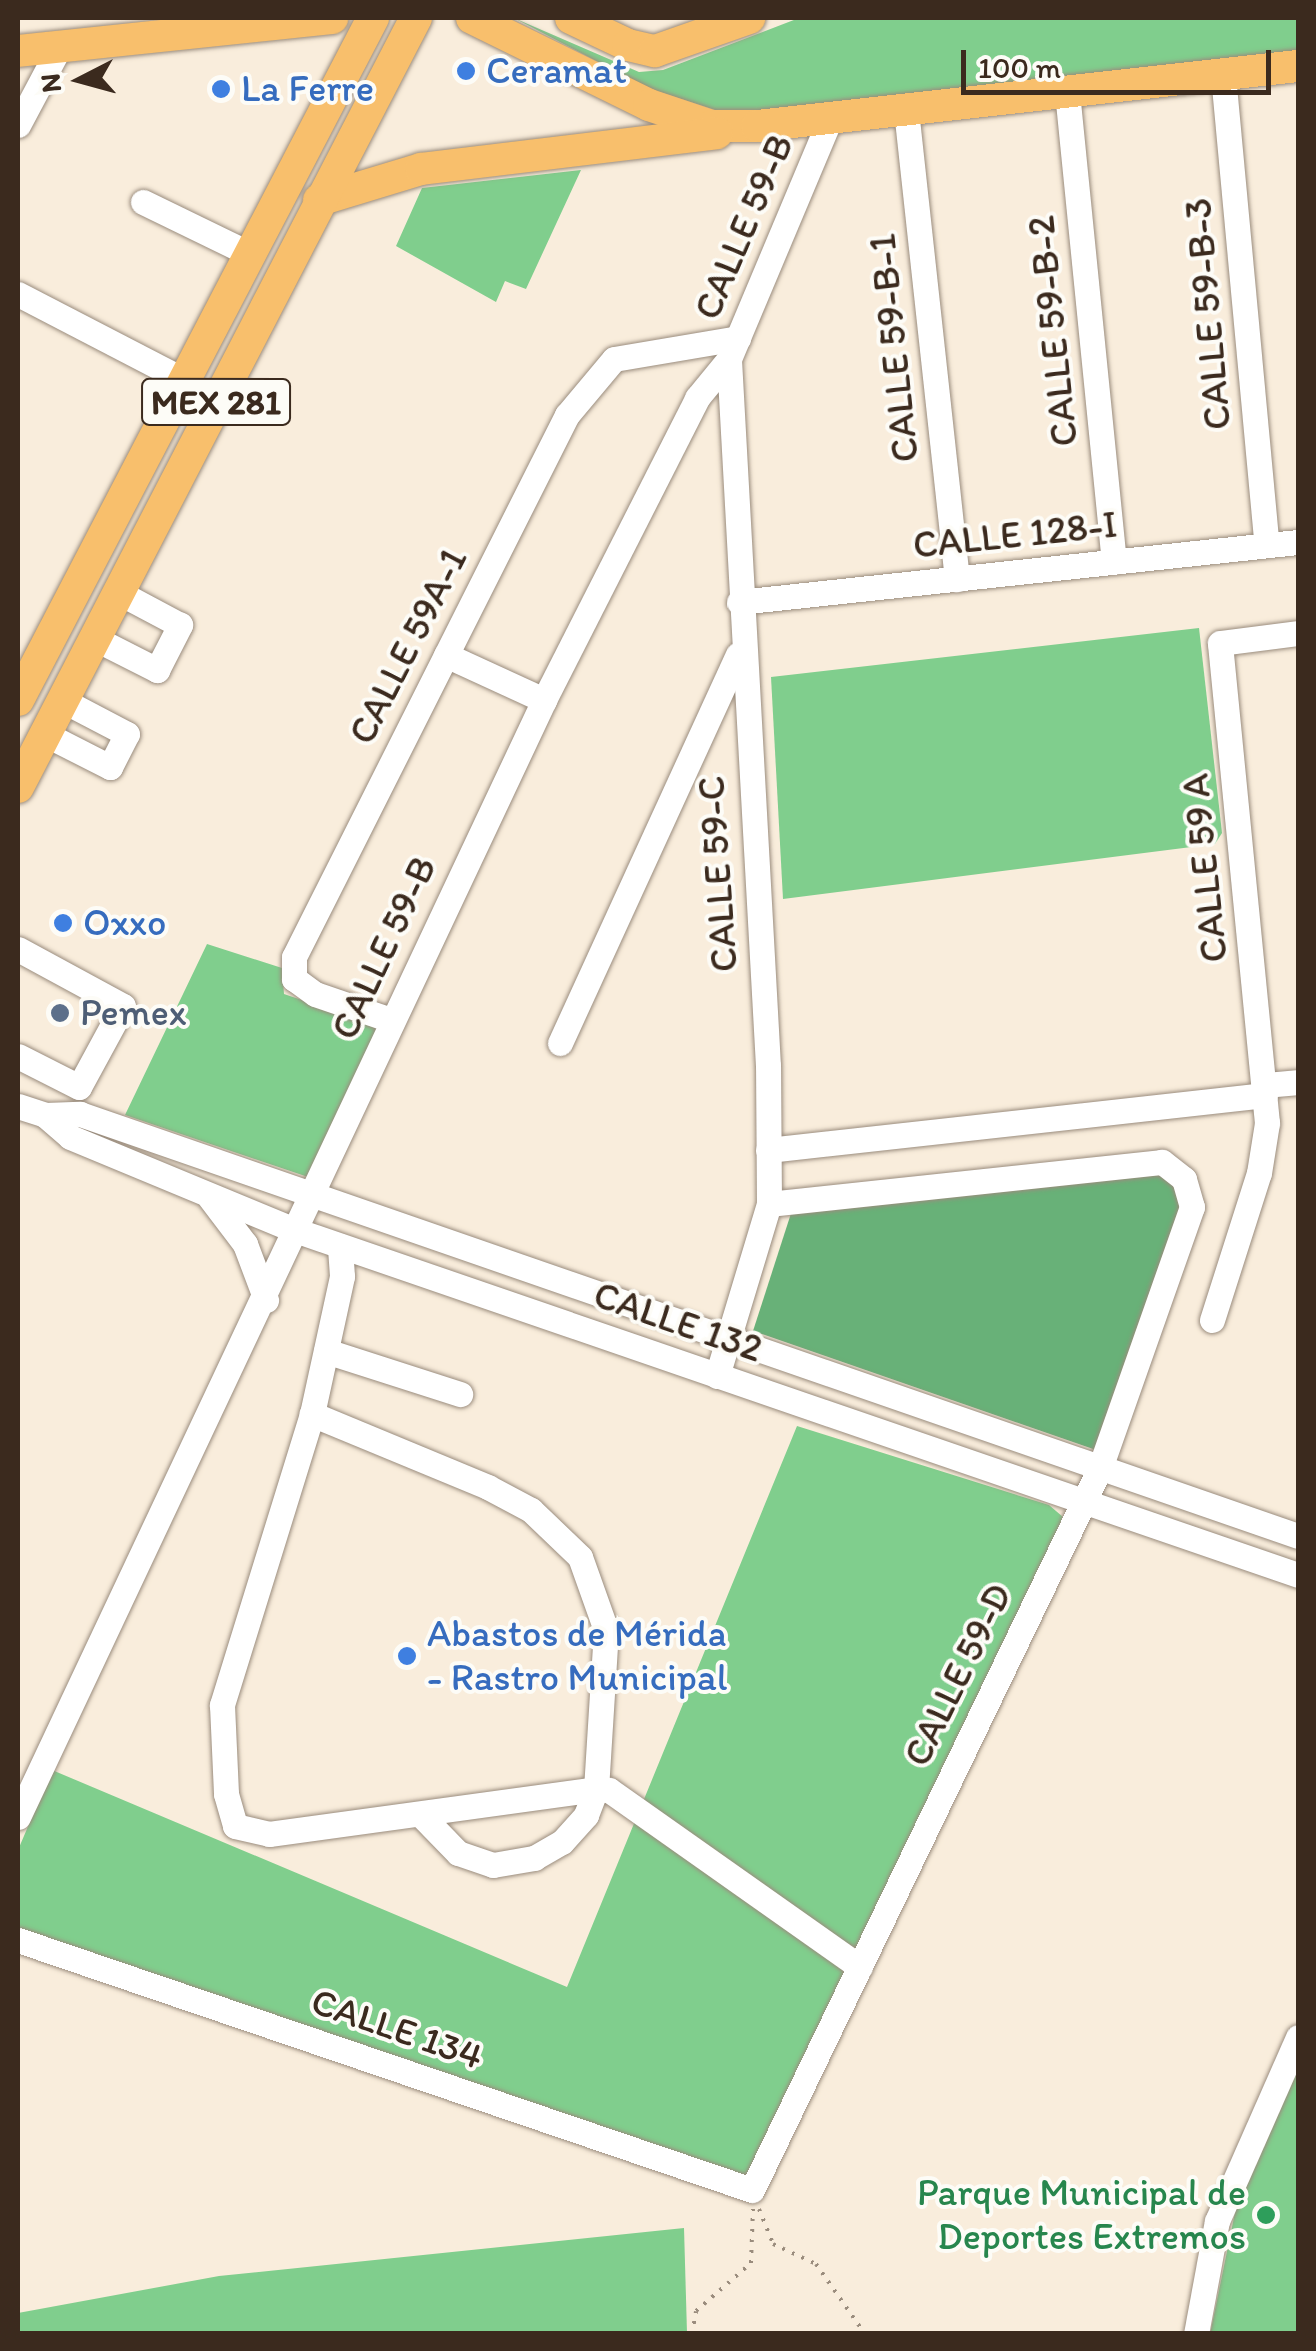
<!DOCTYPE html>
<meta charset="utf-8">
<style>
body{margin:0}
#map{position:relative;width:1316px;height:2351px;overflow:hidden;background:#f9eddc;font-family:Itim,sans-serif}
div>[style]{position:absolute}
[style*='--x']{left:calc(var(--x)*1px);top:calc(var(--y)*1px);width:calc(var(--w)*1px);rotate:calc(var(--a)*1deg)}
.green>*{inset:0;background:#80ce8d}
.forest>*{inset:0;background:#68b178}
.path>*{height:4px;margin-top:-2px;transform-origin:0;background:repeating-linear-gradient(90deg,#9a8c7d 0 2.5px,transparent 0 10.5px)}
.roads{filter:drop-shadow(0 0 2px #9a8c7d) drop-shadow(0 0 2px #9a8c7d)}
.minor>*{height:25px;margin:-12.5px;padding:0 12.5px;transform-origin:12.5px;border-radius:12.5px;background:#fff}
.major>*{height:32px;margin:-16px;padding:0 16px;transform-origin:16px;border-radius:16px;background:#f8bf6c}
.dots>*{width:28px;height:28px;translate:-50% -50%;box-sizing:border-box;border:5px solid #fdfcf7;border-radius:50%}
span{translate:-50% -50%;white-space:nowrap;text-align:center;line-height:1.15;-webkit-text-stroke:8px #fdfcf7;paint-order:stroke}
.shield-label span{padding:2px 8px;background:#fdfcf7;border:2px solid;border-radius:8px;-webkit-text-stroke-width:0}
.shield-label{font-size:35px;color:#3b2a1e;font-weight:700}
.shop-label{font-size:38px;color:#366cbe}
.left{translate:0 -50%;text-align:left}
.street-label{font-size:38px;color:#3b2a1e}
.service-label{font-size:38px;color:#4e5e75}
.leisure-label{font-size:38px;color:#27864d}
.right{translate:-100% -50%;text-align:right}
.frame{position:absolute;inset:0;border:20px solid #3b2a1e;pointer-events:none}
.north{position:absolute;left:30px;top:30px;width:100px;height:100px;-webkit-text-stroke:8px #fdfcf7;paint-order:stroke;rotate:264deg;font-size:28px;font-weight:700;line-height:40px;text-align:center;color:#3b2a1e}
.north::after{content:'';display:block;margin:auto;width:35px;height:45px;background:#3b2a1e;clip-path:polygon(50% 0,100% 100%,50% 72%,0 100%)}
.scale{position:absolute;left:961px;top:50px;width:310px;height:45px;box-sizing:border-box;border:5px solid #3b2a1e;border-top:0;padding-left:12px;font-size:30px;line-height:35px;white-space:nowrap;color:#3b2a1e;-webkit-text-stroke:8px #fdfcf7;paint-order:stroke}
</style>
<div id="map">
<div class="green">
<i style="clip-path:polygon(514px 18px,639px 72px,663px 70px,799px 18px,1298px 18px,1298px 53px,731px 115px,650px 89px)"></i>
<i style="clip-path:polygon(581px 170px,526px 289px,505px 281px,496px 302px,396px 246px,422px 188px)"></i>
<i style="clip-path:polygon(1199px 628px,1222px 833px,1215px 844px,783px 899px,771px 677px)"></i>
<i style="clip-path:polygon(207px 944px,282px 968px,284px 994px,382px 1027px,308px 1177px,125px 1115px)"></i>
<i style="clip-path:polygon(797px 1426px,1049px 1505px,1063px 1517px,752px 2190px,18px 1940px,18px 1850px,52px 1770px,567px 1987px)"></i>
<i style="clip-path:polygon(1298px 2070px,1298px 2333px,1210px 2334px,1239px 2193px)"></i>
<i style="clip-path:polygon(684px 2228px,687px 2333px,18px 2333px,18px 2313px,219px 2276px)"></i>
</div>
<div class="forest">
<i style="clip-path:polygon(1162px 1162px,1192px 1207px,1096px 1450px,753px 1331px,795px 1201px)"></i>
</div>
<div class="path">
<i style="--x:759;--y:2209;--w:38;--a:68"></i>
<i style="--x:773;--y:2244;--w:47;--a:24.9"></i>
<i style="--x:816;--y:2264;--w:85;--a:55"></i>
<i style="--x:692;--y:2334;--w:23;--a:-80"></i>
<i style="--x:696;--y:2311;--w:73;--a:-41.1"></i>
<i style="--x:751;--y:2263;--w:54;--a:-87.9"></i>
</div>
<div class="roads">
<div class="minor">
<i style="--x:1223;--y:75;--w:472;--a:84.7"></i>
<i style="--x:1067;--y:92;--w:472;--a:84.3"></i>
<i style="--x:906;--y:110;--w:472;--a:83.8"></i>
<i style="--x:18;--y:125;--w:89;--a:-62"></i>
<i style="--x:143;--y:202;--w:119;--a:25.9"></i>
<i style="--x:18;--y:294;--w:187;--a:27.4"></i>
<i style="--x:739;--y:602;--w:562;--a:-6.13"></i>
<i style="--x:94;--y:638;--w:71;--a:26.9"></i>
<i style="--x:157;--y:670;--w:51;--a:-62.9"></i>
<i style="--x:180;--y:625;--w:70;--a:-152"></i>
<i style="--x:446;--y:655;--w:108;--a:24.7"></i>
<i style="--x:45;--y:734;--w:73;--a:26.9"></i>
<i style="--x:110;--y:767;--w:37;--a:-63"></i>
<i style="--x:127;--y:734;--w:73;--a:-152.4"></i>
<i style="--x:18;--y:949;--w:119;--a:28.5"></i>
<i style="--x:123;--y:1006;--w:92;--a:118.5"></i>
<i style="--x:79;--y:1087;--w:68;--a:-153.1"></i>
<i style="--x:391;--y:1020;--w:80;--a:-161.1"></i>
<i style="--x:315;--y:994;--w:26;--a:-144"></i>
<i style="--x:294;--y:979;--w:22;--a:-90"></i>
<i style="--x:294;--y:957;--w:607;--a:-63.27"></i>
<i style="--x:567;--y:415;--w:73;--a:-50"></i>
<i style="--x:614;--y:359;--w:126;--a:-9.6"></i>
<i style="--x:560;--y:1043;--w:427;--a:-65.4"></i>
<i style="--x:1265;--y:1085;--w:33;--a:-5"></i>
<i style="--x:18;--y:1106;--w:28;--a:18"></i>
<i style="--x:45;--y:1115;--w:33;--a:41"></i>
<i style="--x:70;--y:1137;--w:240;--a:22.5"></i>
<i style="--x:292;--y:1229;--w:1064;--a:18.98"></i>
<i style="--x:45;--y:1115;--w:35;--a:-2"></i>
<i style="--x:80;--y:1114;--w:1289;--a:19.11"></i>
<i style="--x:768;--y:1150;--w:500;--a:-6.31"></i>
<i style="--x:210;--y:1198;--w:58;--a:52.7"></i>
<i style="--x:245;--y:1244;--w:60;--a:69.4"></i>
<i style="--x:1212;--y:1320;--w:154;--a:-72.3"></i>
<i style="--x:1259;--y:1173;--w:51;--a:-80.9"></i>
<i style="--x:1267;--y:1123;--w:482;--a:-95.6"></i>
<i style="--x:1220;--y:643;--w:79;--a:-7.3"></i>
<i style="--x:326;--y:1351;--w:141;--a:17.8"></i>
<i style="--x:717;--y:1376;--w:180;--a:-73.2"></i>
<i style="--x:769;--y:1204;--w:138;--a:-90.4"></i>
<i style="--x:768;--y:1066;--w:708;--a:-93.16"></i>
<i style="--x:312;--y:1414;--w:305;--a:107.2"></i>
<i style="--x:222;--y:1705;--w:89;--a:87.4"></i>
<i style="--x:226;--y:1794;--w:33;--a:74"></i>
<i style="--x:235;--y:1826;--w:35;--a:13"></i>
<i style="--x:269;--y:1834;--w:330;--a:-7.8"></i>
<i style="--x:596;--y:1789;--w:159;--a:-86.4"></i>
<i style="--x:606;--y:1630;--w:77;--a:-109.6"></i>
<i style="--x:580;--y:1557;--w:68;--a:-136.2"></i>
<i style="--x:531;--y:1510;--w:49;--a:-151.9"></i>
<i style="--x:488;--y:1487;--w:191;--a:-157.5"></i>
<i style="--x:312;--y:1414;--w:141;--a:-77.7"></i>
<i style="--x:342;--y:1276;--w:30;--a:-94"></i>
<i style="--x:421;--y:1815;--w:53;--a:45.8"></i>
<i style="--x:458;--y:1853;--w:37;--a:19"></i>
<i style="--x:493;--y:1865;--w:42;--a:-9.7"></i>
<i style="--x:534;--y:1858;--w:32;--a:-30"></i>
<i style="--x:562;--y:1842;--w:36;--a:-48"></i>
<i style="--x:586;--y:1815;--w:28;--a:-69"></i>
<i style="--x:596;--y:1789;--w:13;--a:4"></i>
<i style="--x:609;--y:1790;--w:307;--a:35.2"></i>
<i style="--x:18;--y:1817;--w:1235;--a:-64.78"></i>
<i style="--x:544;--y:700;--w:339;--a:-63.1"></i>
<i style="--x:697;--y:398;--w:50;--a:-50.6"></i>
<i style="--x:729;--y:359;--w:260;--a:-67.2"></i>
<i style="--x:18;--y:1940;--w:775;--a:18.81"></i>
<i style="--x:752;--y:2190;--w:801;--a:-64.27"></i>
<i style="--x:1100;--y:1468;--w:277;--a:-70.6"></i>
<i style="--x:1192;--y:1207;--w:29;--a:-106"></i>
<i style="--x:1184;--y:1179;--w:28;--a:-142"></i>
<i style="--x:1162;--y:1162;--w:395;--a:173.9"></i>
<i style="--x:1196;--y:2334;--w:115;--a:-79.5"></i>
<i style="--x:1217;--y:2221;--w:201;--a:-66.2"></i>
</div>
<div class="major">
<i style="--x:472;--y:18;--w:197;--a:26.2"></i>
<i style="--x:649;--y:105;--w:66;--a:18.4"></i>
<i style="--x:712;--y:126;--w:45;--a:0"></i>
<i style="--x:757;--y:126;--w:544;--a:-6.33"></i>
<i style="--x:571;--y:18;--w:63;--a:25.3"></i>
<i style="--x:628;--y:45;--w:28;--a:13"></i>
<i style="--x:655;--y:51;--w:100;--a:-19.3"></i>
<i style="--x:18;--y:51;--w:316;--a:-6"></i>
<i style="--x:319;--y:200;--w:107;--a:-16.9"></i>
<i style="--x:421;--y:169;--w:298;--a:-6.9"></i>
<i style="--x:18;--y:700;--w:769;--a:-62.5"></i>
<i style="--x:18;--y:787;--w:866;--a:-62.64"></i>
</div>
</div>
<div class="dots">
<i style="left:466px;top:71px;background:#3f7fe0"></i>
<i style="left:221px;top:89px;background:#3f7fe0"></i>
<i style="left:63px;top:923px;background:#3f7fe0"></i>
<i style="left:60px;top:1013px;background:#5c6f8a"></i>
<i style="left:407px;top:1656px;background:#3f7fe0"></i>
<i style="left:1266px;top:2215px;background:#2e9e5b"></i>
</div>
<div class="shield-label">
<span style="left:216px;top:402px">MEX 281</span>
</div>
<div class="shop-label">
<span class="left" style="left:486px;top:71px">Ceramat</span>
<span class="left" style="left:241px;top:89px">La Ferre</span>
<span class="left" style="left:83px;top:923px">Oxxo</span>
<span class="left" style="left:427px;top:1656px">Abastos de Mérida<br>- Rastro Municipal</span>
</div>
<div class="street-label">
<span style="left:744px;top:227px;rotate:-67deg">CALLE 59-B</span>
<span style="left:1208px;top:314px;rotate:-95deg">CALLE 59-B-3</span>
<span style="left:1053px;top:331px;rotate:-96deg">CALLE 59-B-2</span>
<span style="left:894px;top:348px;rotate:-96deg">CALLE 59-B-1</span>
<span style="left:1015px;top:535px;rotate:-6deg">CALLE 128-I</span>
<span style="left:408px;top:646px;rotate:-63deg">CALLE 59A-1</span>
<span style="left:1205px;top:868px;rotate:-96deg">CALLE 59 A</span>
<span style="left:718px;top:874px;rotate:-94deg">CALLE 59-C</span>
<span style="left:384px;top:948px;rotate:-65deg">CALLE 59-B</span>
<span style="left:678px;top:1322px;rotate:19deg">CALLE 132</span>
<span style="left:958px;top:1675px;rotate:-64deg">CALLE 59-D</span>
<span style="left:397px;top:2029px;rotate:19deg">CALLE 134</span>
</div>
<div class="service-label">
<span class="left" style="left:80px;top:1013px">Pemex</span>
</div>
<div class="leisure-label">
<span class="right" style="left:1246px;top:2215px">Parque Municipal de<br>Deportes Extremos</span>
</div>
<div class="frame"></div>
<div class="north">N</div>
<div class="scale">100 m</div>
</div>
